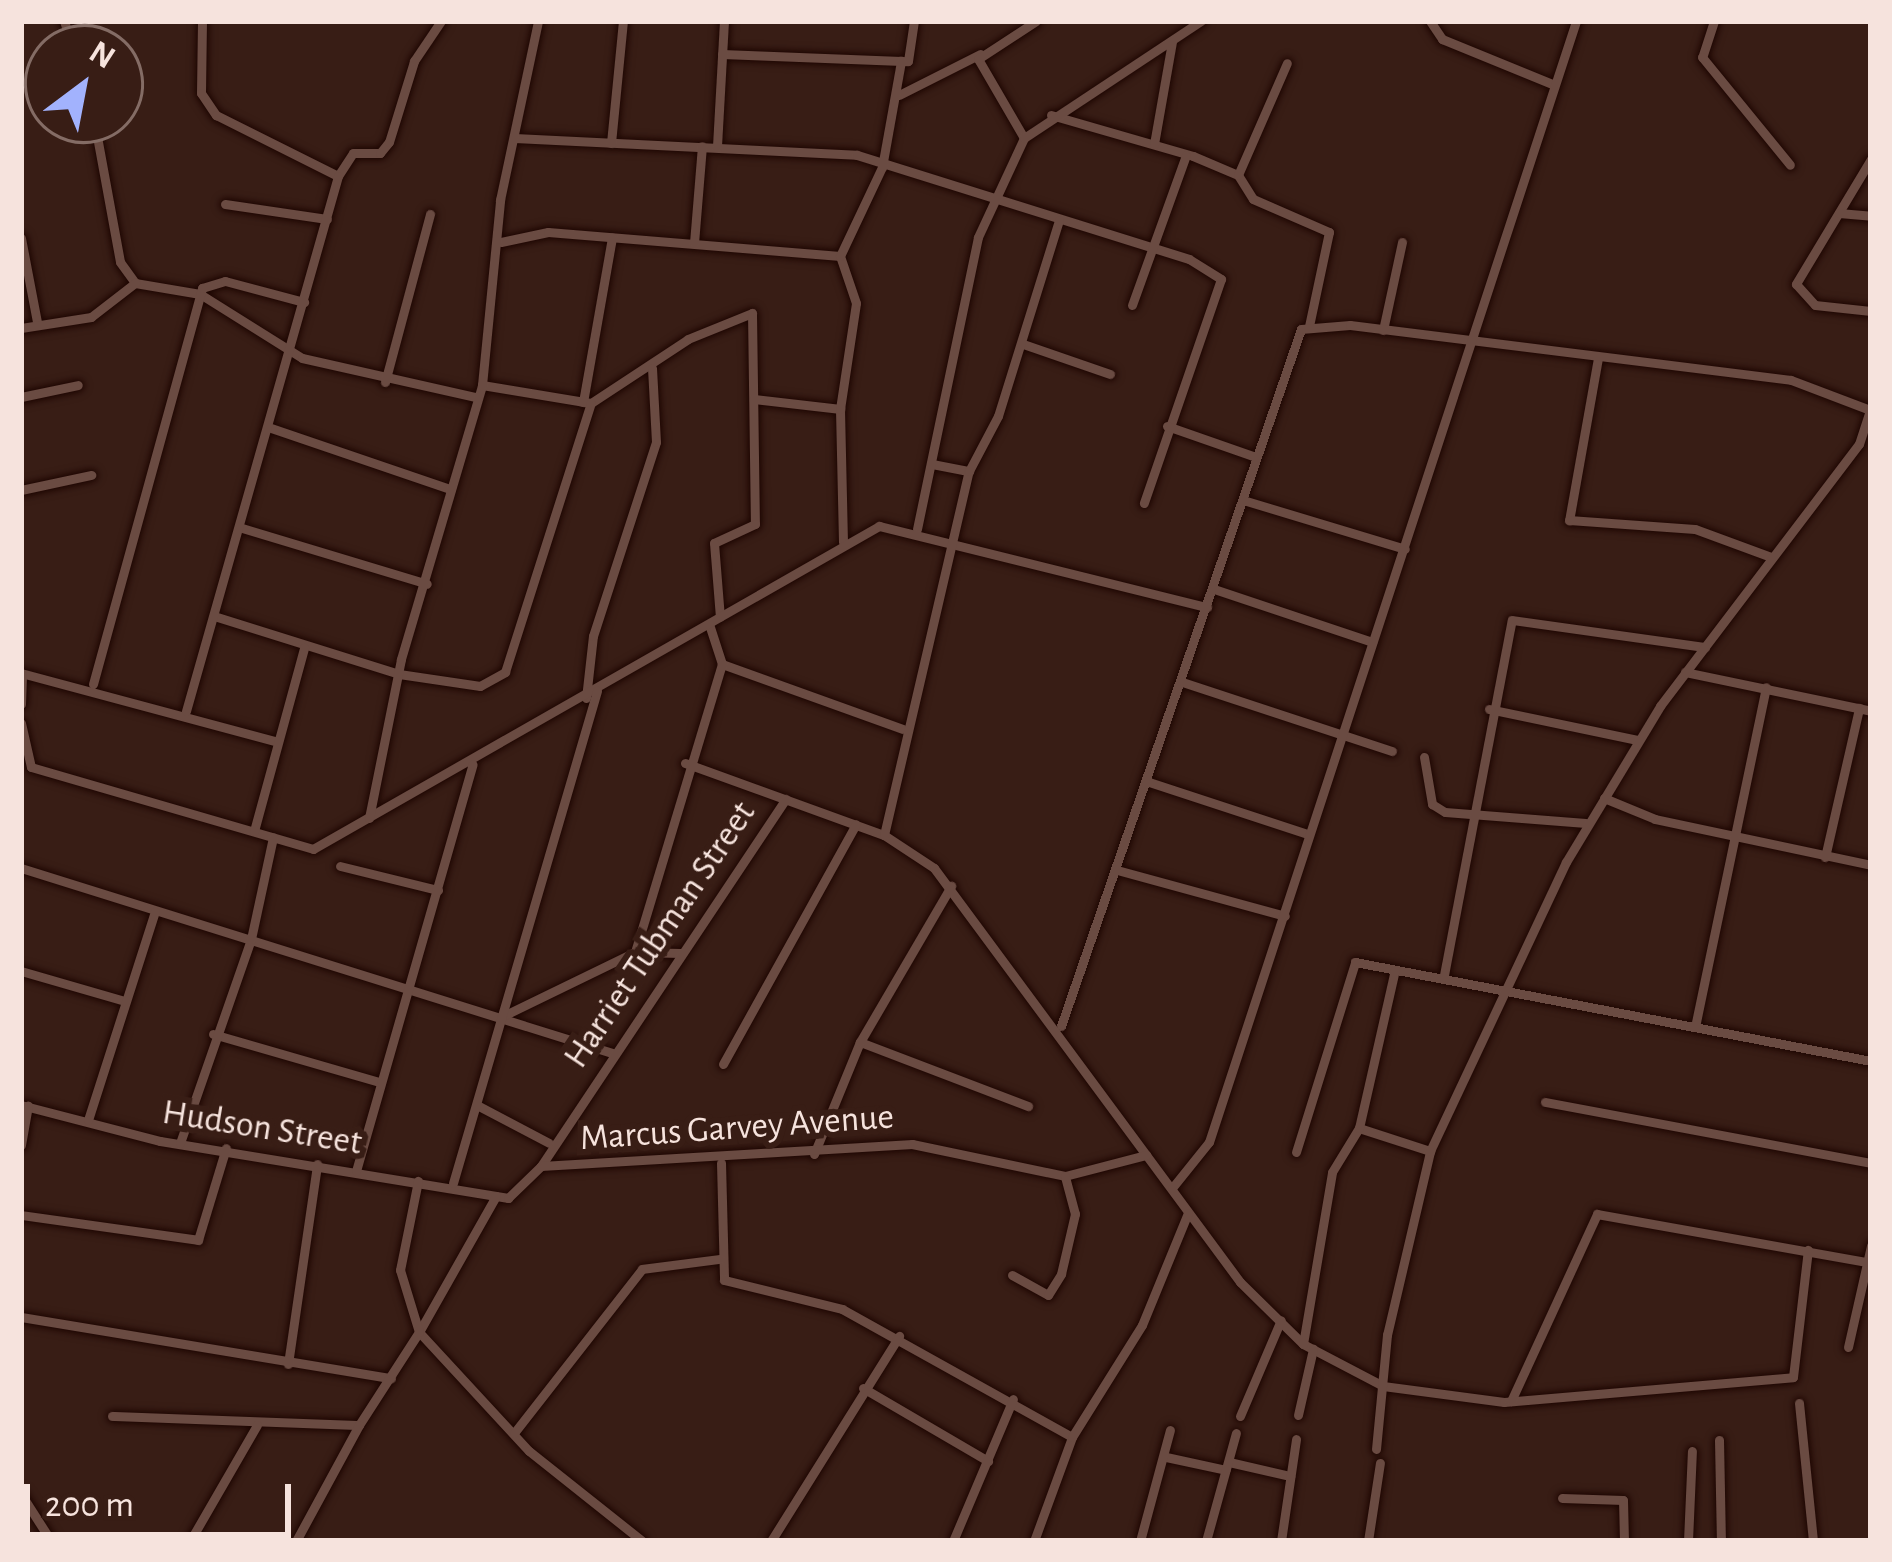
<!DOCTYPE html>
<style>
body{margin:0}
#map{position:relative;width:1892px;height:1562px;overflow:hidden;background:#381d15;font-family:"Alegreya Sans",sans-serif}
div>[style]{position:absolute}
[style*='--x']{left:calc(var(--x)*1px);top:calc(var(--y)*1px);width:calc(var(--w)*1px);rotate:calc(var(--a)*1deg)}
.roads{filter:drop-shadow(0 0 3px #1e0602) drop-shadow(0 0 3px #1e0602)}
.minor>*{height:9px;margin:-4.5px;padding:0 4.5px;transform-origin:4.5px;border-radius:4.5px;background:#6a4b42}
span{translate:-50% -50%;white-space:nowrap;text-align:center;line-height:1.15;-webkit-text-stroke:12px #381d15;paint-order:stroke}
.street-label{font-size:36px;color:#f6e3dd}
.frame{position:absolute;inset:0;border:24px solid #f6e3dd;pointer-events:none}
.north{position:absolute;left:24px;top:24px;width:120px;height:120px;box-sizing:border-box;background:#381d15;border:3px solid #846c65;border-radius:50%;rotate:32deg;font-size:33px;font-weight:700;line-height:48px;text-align:center;color:#f6e3dd}
.north::after{content:'';display:block;margin:auto;width:42px;height:54px;background:#a2b2fd;clip-path:polygon(50% 0,100% 100%,50% 72%,0 100%)}
.scale{position:absolute;left:24px;top:1484px;width:267px;height:54px;box-sizing:border-box;border:6px solid #f6e3dd;border-top:0;padding-left:15px;font-size:36px;line-height:42px;white-space:nowrap;color:#f6e3dd;-webkit-text-stroke:9px #381d15;paint-order:stroke}
</style>
<div id="map">
<div class="roads">
<div class="minor">
<i style="--x:64;--y:21;--w:28;--a:72"></i>
<i style="--x:202;--y:21;--w:72;--a:90.8"></i>
<i style="--x:201;--y:93;--w:27;--a:56"></i>
<i style="--x:216;--y:115;--w:136;--a:26.6"></i>
<i style="--x:338;--y:176;--w:27;--a:-57"></i>
<i style="--x:353;--y:153;--w:27;--a:0"></i>
<i style="--x:380;--y:153;--w:14;--a:-51"></i>
<i style="--x:389;--y:142;--w:85;--a:-72.8"></i>
<i style="--x:414;--y:61;--w:48;--a:-56"></i>
<i style="--x:1430;--y:21;--w:22;--a:56"></i>
<i style="--x:1442;--y:39;--w:119;--a:22.2"></i>
<i style="--x:1714;--y:21;--w:38;--a:108"></i>
<i style="--x:1702;--y:57;--w:139;--a:50.8"></i>
<i style="--x:722;--y:54;--w:186;--a:2.2"></i>
<i style="--x:908;--y:61;--w:40;--a:-81.5"></i>
<i style="--x:899;--y:95;--w:91;--a:-26.8"></i>
<i style="--x:1051;--y:115;--w:148;--a:16.1"></i>
<i style="--x:1193;--y:156;--w:49;--a:22.9"></i>
<i style="--x:1238;--y:175;--w:28;--a:58"></i>
<i style="--x:1253;--y:199;--w:83;--a:23.5"></i>
<i style="--x:1329;--y:232;--w:96;--a:102"></i>
<i style="--x:94;--y:120;--w:144;--a:79.6"></i>
<i style="--x:120;--y:262;--w:26;--a:54"></i>
<i style="--x:135;--y:283;--w:66;--a:9.6"></i>
<i style="--x:200;--y:294;--w:120;--a:32.1"></i>
<i style="--x:302;--y:358;--w:177;--a:12.7"></i>
<i style="--x:514;--y:138;--w:343;--a:2.8"></i>
<i style="--x:857;--y:155;--w:348;--a:17.4"></i>
<i style="--x:1189;--y:259;--w:38;--a:32"></i>
<i style="--x:1221;--y:279;--w:237;--a:109"></i>
<i style="--x:1024;--y:138;--w:91;--a:-120.2"></i>
<i style="--x:978;--y:59;--w:69;--a:-33.2"></i>
<i style="--x:611;--y:143;--w:123;--a:-84.4"></i>
<i style="--x:1154;--y:144;--w:104;--a:-80"></i>
<i style="--x:717;--y:146;--w:125;--a:-86.8"></i>
<i style="--x:1871;--y:159;--w:146;--a:121"></i>
<i style="--x:1796;--y:284;--w:28;--a:48"></i>
<i style="--x:1815;--y:305;--w:56;--a:6.1"></i>
<i style="--x:1238;--y:175;--w:122;--a:-66.4"></i>
<i style="--x:225;--y:204;--w:103;--a:8.4"></i>
<i style="--x:1839;--y:213;--w:32;--a:5"></i>
<i style="--x:21;--y:238;--w:86;--a:79.2"></i>
<i style="--x:501;--y:242;--w:48;--a:-12"></i>
<i style="--x:548;--y:232;--w:293;--a:4.7"></i>
<i style="--x:694;--y:243;--w:97;--a:-85.3"></i>
<i style="--x:1132;--y:305;--w:159;--a:-70.2"></i>
<i style="--x:21;--y:328;--w:71;--a:-8.9"></i>
<i style="--x:91;--y:317;--w:56;--a:-37.7"></i>
<i style="--x:1383;--y:330;--w:90;--a:-77.8"></i>
<i style="--x:1023;--y:344;--w:92;--a:19"></i>
<i style="--x:1598;--y:358;--w:165;--a:100.1"></i>
<i style="--x:1569;--y:520;--w:126;--a:4.1"></i>
<i style="--x:1695;--y:529;--w:81;--a:20.2"></i>
<i style="--x:385;--y:382;--w:174;--a:-75"></i>
<i style="--x:482;--y:385;--w:110;--a:9.4"></i>
<i style="--x:591;--y:403;--w:116;--a:-33.4"></i>
<i style="--x:688;--y:339;--w:69;--a:-22.1"></i>
<i style="--x:752;--y:313;--w:211;--a:89.2"></i>
<i style="--x:755;--y:524;--w:45;--a:155.1"></i>
<i style="--x:714;--y:543;--w:74;--a:85.4"></i>
<i style="--x:21;--y:397;--w:58;--a:-11.9"></i>
<i style="--x:754;--y:399;--w:87;--a:6.6"></i>
<i style="--x:583;--y:402;--w:167;--a:-80"></i>
<i style="--x:1167;--y:426;--w:94;--a:19.2"></i>
<i style="--x:271;--y:428;--w:189;--a:18.8"></i>
<i style="--x:932;--y:464;--w:38;--a:11"></i>
<i style="--x:21;--y:490;--w:72;--a:-12.1"></i>
<i style="--x:1243;--y:500;--w:169;--a:16.8"></i>
<i style="--x:242;--y:528;--w:193;--a:16.8"></i>
<i style="--x:917;--y:529;--w:298;--a:-78.2"></i>
<i style="--x:978;--y:237;--w:109;--a:-65.1"></i>
<i style="--x:1024;--y:138;--w:212;--a:-33.5"></i>
<i style="--x:843;--y:542;--w:133;--a:-91.3"></i>
<i style="--x:840;--y:409;--w:107;--a:-81.4"></i>
<i style="--x:856;--y:303;--w:50;--a:-108.8"></i>
<i style="--x:840;--y:256;--w:98;--a:-64.7"></i>
<i style="--x:882;--y:167;--w:108;--a:-79.8"></i>
<i style="--x:1214;--y:589;--w:167;--a:18.5"></i>
<i style="--x:214;--y:616;--w:194;--a:17.4"></i>
<i style="--x:399;--y:674;--w:82;--a:8.4"></i>
<i style="--x:480;--y:686;--w:29;--a:-29"></i>
<i style="--x:505;--y:672;--w:282;--a:-72.3"></i>
<i style="--x:709;--y:624;--w:42;--a:72"></i>
<i style="--x:722;--y:664;--w:192;--a:19.8"></i>
<i style="--x:1685;--y:672;--w:190;--a:11.8"></i>
<i style="--x:21;--y:673;--w:262;--a:15"></i>
<i style="--x:1182;--y:682;--w:221;--a:18.2"></i>
<i style="--x:93;--y:684;--w:411;--a:-74.6"></i>
<i style="--x:202;--y:288;--w:24;--a:-17"></i>
<i style="--x:225;--y:281;--w:82;--a:14.9"></i>
<i style="--x:586;--y:698;--w:62;--a:-83.6"></i>
<i style="--x:593;--y:636;--w:204;--a:-72"></i>
<i style="--x:656;--y:442;--w:74;--a:-93.1"></i>
<i style="--x:21;--y:704;--w:29;--a:-88"></i>
<i style="--x:1489;--y:709;--w:152;--a:11.8"></i>
<i style="--x:186;--y:711;--w:556;--a:-74.14"></i>
<i style="--x:21;--y:723;--w:45;--a:77.2"></i>
<i style="--x:31;--y:767;--w:294;--a:16.2"></i>
<i style="--x:313;--y:849;--w:652;--a:-29.71"></i>
<i style="--x:879;--y:526;--w:338;--a:13.9"></i>
<i style="--x:1424;--y:757;--w:48;--a:80.3"></i>
<i style="--x:1432;--y:804;--w:15;--a:32"></i>
<i style="--x:1445;--y:812;--w:141;--a:4.5"></i>
<i style="--x:685;--y:763;--w:212;--a:19.9"></i>
<i style="--x:884;--y:835;--w:60;--a:33.4"></i>
<i style="--x:934;--y:868;--w:515;--a:53.53"></i>
<i style="--x:1240;--y:1282;--w:88;--a:44.5"></i>
<i style="--x:1303;--y:1344;--w:90;--a:27.7"></i>
<i style="--x:1383;--y:1386;--w:122;--a:7.5"></i>
<i style="--x:1504;--y:1402;--w:290;--a:-4.9"></i>
<i style="--x:1793;--y:1377;--w:128;--a:-83.3"></i>
<i style="--x:1149;--y:782;--w:166;--a:18.2"></i>
<i style="--x:1604;--y:798;--w:55;--a:22.4"></i>
<i style="--x:1655;--y:819;--w:221;--a:12"></i>
<i style="--x:369;--y:818;--w:162;--a:-78.6"></i>
<i style="--x:401;--y:659;--w:286;--a:-73.5"></i>
<i style="--x:482;--y:385;--w:186;--a:-84.4"></i>
<i style="--x:500;--y:200;--w:183;--a:-78"></i>
<i style="--x:254;--y:831;--w:190;--a:-74.7"></i>
<i style="--x:884;--y:835;--w:374;--a:-76.9"></i>
<i style="--x:969;--y:471;--w:62;--a:-62.2"></i>
<i style="--x:998;--y:416;--w:205;--a:-72.7"></i>
<i style="--x:1825;--y:857;--w:153;--a:-77.1"></i>
<i style="--x:340;--y:866;--w:101;--a:13.8"></i>
<i style="--x:21;--y:868;--w:619;--a:17.38"></i>
<i style="--x:1117;--y:870;--w:174;--a:15.3"></i>
<i style="--x:635;--y:952;--w:301;--a:-73.2"></i>
<i style="--x:21;--y:971;--w:108;--a:16.1"></i>
<i style="--x:1444;--y:975;--w:361;--a:-79.2"></i>
<i style="--x:1512;--y:620;--w:195;--a:8"></i>
<i style="--x:503;--y:1016;--w:147;--a:-25.9"></i>
<i style="--x:635;--y:952;--w:46;--a:1.2"></i>
<i style="--x:1061;--y:1026;--w:737;--a:-71"></i>
<i style="--x:1301;--y:329;--w:49;--a:-4.7"></i>
<i style="--x:1350;--y:325;--w:444;--a:7.1"></i>
<i style="--x:1791;--y:380;--w:85;--a:20.8"></i>
<i style="--x:1695;--y:1027;--w:347;--a:-78.2"></i>
<i style="--x:213;--y:1034;--w:173;--a:16.1"></i>
<i style="--x:860;--y:1042;--w:180;--a:20.9"></i>
<i style="--x:723;--y:1064;--w:274;--a:-61"></i>
<i style="--x:1545;--y:1102;--w:332;--a:10.6"></i>
<i style="--x:21;--y:1105;--w:144;--a:14.5"></i>
<i style="--x:160;--y:1141;--w:353;--a:9.3"></i>
<i style="--x:508;--y:1198;--w:46;--a:-44.1"></i>
<i style="--x:541;--y:1166;--w:441;--a:-56.3"></i>
<i style="--x:477;--y:1105;--w:81;--a:27.8"></i>
<i style="--x:88;--y:1120;--w:219;--a:-72.2"></i>
<i style="--x:1359;--y:1128;--w:75;--a:17.9"></i>
<i style="--x:180;--y:1143;--w:216;--a:-70.8"></i>
<i style="--x:251;--y:939;--w:104;--a:-77.8"></i>
<i style="--x:21;--y:1145;--w:40;--a:-80"></i>
<i style="--x:1296;--y:1152;--w:199;--a:-72.7"></i>
<i style="--x:1355;--y:962;--w:525;--a:10.86"></i>
<i style="--x:814;--y:1154;--w:121;--a:-67.7"></i>
<i style="--x:860;--y:1042;--w:181;--a:-59.7"></i>
<i style="--x:721;--y:1163;--w:117;--a:88.5"></i>
<i style="--x:724;--y:1280;--w:122;--a:13.8"></i>
<i style="--x:842;--y:1309;--w:263;--a:29.1"></i>
<i style="--x:541;--y:1166;--w:372;--a:-3.4"></i>
<i style="--x:912;--y:1144;--w:156;--a:11.8"></i>
<i style="--x:1065;--y:1176;--w:84;--a:-14.5"></i>
<i style="--x:356;--y:1171;--w:423;--a:-74"></i>
<i style="--x:453;--y:1183;--w:513;--a:-73.69"></i>
<i style="--x:1172;--y:1188;--w:59;--a:-51.2"></i>
<i style="--x:1209;--y:1142;--w:1180;--a:-71.87"></i>
<i style="--x:496;--y:1196;--w:156;--a:119.5"></i>
<i style="--x:419;--y:1332;--w:162;--a:47.3"></i>
<i style="--x:529;--y:1451;--w:144;--a:38.5"></i>
<i style="--x:21;--y:1215;--w:179;--a:8"></i>
<i style="--x:198;--y:1240;--w:96;--a:-73.1"></i>
<i style="--x:1012;--y:1275;--w:41;--a:29.1"></i>
<i style="--x:1048;--y:1295;--w:25;--a:-58"></i>
<i style="--x:1061;--y:1274;--w:62;--a:-76.9"></i>
<i style="--x:1075;--y:1214;--w:39;--a:-105"></i>
<i style="--x:21;--y:1317;--w:375;--a:9.4"></i>
<i style="--x:1303;--y:1344;--w:174;--a:-80.4"></i>
<i style="--x:1332;--y:1172;--w:52;--a:-58.5"></i>
<i style="--x:1359;--y:1128;--w:162;--a:-77.2"></i>
<i style="--x:1848;--y:1347;--w:104;--a:-77.2"></i>
<i style="--x:288;--y:1364;--w:202;--a:-81.7"></i>
<i style="--x:863;--y:1388;--w:145;--a:30.3"></i>
<i style="--x:1511;--y:1401;--w:206;--a:-65.3"></i>
<i style="--x:1597;--y:1214;--w:274;--a:10.1"></i>
<i style="--x:1799;--y:1403;--w:139;--a:84.2"></i>
<i style="--x:1298;--y:1415;--w:68;--a:-77.2"></i>
<i style="--x:112;--y:1416;--w:247;--a:2.1"></i>
<i style="--x:359;--y:1425;--w:111;--a:-57.2"></i>
<i style="--x:419;--y:1332;--w:65;--a:-107"></i>
<i style="--x:400;--y:1270;--w:91;--a:-78.6"></i>
<i style="--x:1240;--y:1416;--w:104;--a:-66.9"></i>
<i style="--x:514;--y:1433;--w:208;--a:-52"></i>
<i style="--x:642;--y:1269;--w:78;--a:-7.4"></i>
<i style="--x:1719;--y:1440;--w:101;--a:88.9"></i>
<i style="--x:1376;--y:1449;--w:115;--a:-84.5"></i>
<i style="--x:1387;--y:1335;--w:189;--a:-76.8"></i>
<i style="--x:1430;--y:1151;--w:319;--a:-64.8"></i>
<i style="--x:1566;--y:862;--w:182;--a:-58.9"></i>
<i style="--x:1660;--y:706;--w:329;--a:-52.8"></i>
<i style="--x:1859;--y:444;--w:38;--a:-72"></i>
<i style="--x:1166;--y:1457;--w:61;--a:12.2"></i>
<i style="--x:1229;--y:1462;--w:63;--a:12.9"></i>
<i style="--x:21;--y:1494;--w:56;--a:57.4"></i>
<i style="--x:1562;--y:1498;--w:61;--a:1.9"></i>
<i style="--x:1623;--y:1500;--w:41;--a:88.6"></i>
<i style="--x:190;--y:1541;--w:134;--a:-60"></i>
<i style="--x:296;--y:1541;--w:132;--a:-61.5"></i>
<i style="--x:771;--y:1541;--w:242;--a:-58"></i>
<i style="--x:953;--y:1541;--w:154;--a:-67.1"></i>
<i style="--x:1034;--y:1541;--w:111;--a:-69.9"></i>
<i style="--x:1072;--y:1437;--w:132;--a:-58"></i>
<i style="--x:1142;--y:1325;--w:121;--a:-67.7"></i>
<i style="--x:1140;--y:1541;--w:115;--a:-74.9"></i>
<i style="--x:1206;--y:1541;--w:112;--a:-74.5"></i>
<i style="--x:1281;--y:1541;--w:103;--a:-81.6"></i>
<i style="--x:1368;--y:1541;--w:79;--a:-81.3"></i>
<i style="--x:1688;--y:1541;--w:90;--a:-87.5"></i>
</div>
</div>
<div class="street-label">
<span style="left:660px;top:935px;rotate:-56deg">Harriet Tubman Street</span>
<span style="left:262px;top:1128px;rotate:9deg">Hudson Street</span>
<span style="left:737px;top:1128px;rotate:-4deg">Marcus Garvey Avenue</span>
</div>
<div class="frame"></div>
<div class="north">N</div>
<div class="scale">200 m</div>
</div>
